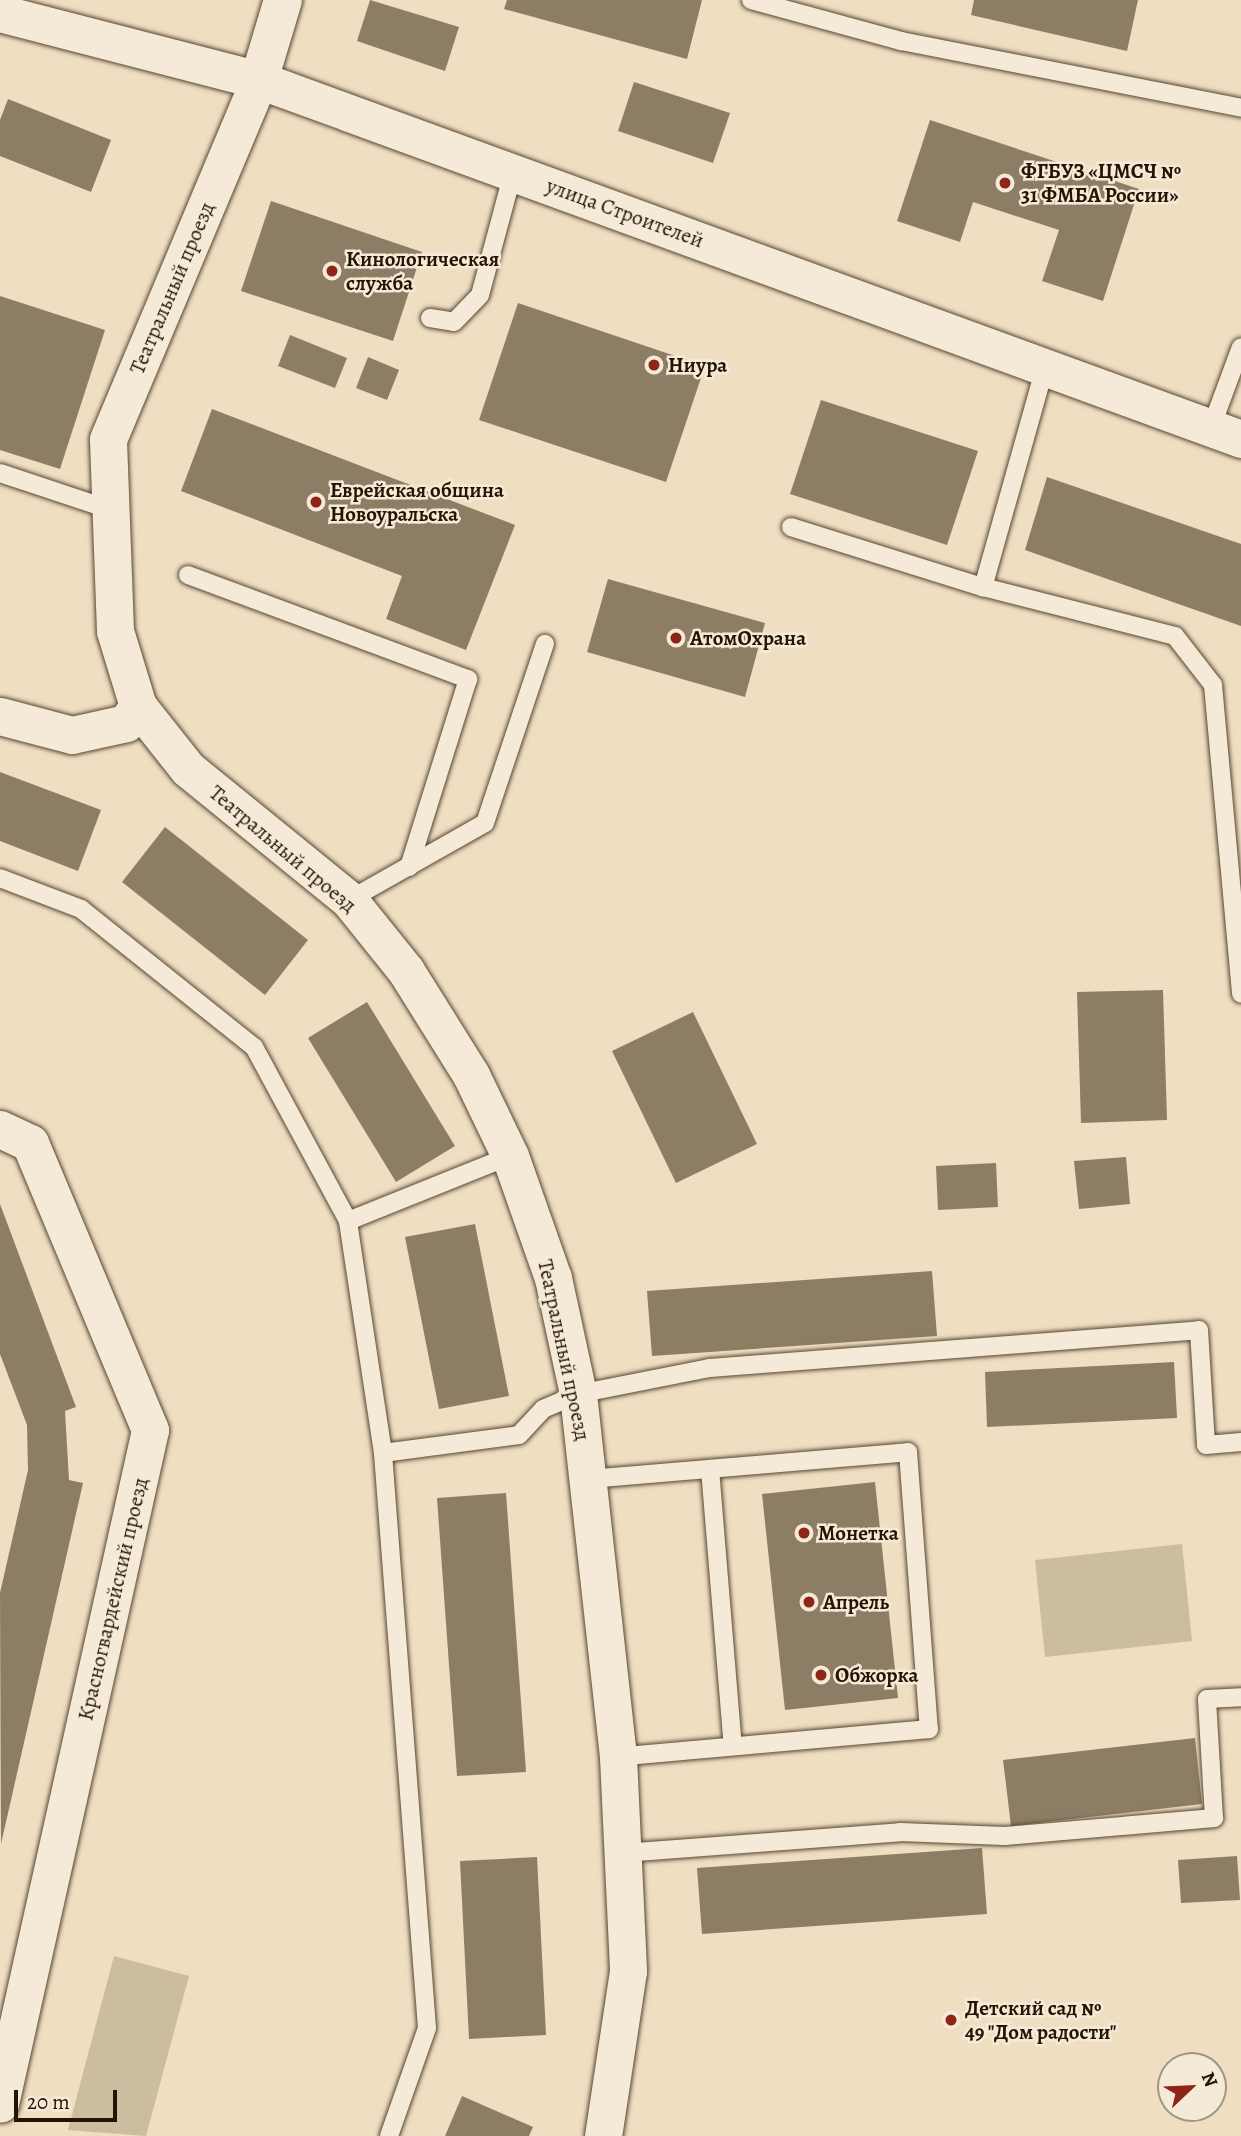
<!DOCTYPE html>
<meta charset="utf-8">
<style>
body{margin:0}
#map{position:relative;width:1241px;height:2136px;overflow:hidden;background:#efdec1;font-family:Alegreya,serif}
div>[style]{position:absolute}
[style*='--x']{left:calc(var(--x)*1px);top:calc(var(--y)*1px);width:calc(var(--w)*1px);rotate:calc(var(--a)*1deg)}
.green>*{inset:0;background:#ccbca0}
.building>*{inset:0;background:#8e7d65}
.roads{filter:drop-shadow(0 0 2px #574631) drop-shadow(0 0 2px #574631)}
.service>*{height:18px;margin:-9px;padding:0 9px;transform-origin:9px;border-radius:9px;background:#f5ead7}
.minor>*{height:37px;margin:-18.5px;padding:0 18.5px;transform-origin:18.5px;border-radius:18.5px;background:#f5ead7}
.tertiary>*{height:38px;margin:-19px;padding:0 19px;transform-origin:19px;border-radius:19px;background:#f5ead7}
.dots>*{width:19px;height:19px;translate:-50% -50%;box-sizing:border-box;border:4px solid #f5ead7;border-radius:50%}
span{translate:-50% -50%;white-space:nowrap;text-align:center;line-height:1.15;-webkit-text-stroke:5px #f5ead7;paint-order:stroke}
.poi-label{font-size:21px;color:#241401;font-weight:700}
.left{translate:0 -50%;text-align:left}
.street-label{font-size:21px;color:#241401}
.north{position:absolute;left:1157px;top:2052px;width:70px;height:70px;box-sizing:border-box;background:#f5ead7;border:2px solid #a19481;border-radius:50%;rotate:67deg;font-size:19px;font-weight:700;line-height:28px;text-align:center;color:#241401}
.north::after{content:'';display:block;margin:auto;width:24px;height:32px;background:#8f2418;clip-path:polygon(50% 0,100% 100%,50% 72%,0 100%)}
.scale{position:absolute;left:14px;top:2090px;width:103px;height:32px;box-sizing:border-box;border:4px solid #241401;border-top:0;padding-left:9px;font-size:21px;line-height:24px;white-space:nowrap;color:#241401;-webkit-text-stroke:5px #f5ead7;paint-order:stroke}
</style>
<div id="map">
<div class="green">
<i style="clip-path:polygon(1182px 1544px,1192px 1641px,1045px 1657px,1035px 1560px)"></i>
<i style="clip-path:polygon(114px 1956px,189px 1976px,146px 2136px,68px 2130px)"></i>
</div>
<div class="building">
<i style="clip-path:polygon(370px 0,459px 27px,445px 71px,357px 41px)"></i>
<i style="clip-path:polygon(507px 0,702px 0,687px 59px,504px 9px)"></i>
<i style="clip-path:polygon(974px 0,1138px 0,1127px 51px,971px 15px)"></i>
<i style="clip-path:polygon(634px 82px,730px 113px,713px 163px,618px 131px)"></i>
<i style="clip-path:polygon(8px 99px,111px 140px,91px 192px,0 156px,0 120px)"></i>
<i style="clip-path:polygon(930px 120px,1139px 189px,1103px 301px,1042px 281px,1059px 230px,973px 202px,960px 242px,897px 221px)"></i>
<i style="clip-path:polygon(271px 201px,422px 252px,393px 341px,241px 291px)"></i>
<i style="clip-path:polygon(0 296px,105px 330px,60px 469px,0 450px)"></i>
<i style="clip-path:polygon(518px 303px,705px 366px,666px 482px,479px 420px)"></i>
<i style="clip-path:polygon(290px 335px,347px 358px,335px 388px,278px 366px)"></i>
<i style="clip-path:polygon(368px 357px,399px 370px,387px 400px,356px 388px)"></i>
<i style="clip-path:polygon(821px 400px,978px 451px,947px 545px,790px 494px)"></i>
<i style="clip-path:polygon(212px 409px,515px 525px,466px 650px,386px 619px,402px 576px,181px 491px)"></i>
<i style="clip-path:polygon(1047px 477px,1241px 544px,1241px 626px,1025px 550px)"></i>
<i style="clip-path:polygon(608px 579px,765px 623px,745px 697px,587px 652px)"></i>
<i style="clip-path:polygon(0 772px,101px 810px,78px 871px,0 841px)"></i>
<i style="clip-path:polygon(165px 827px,308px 940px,265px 995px,122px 882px)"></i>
<i style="clip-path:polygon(1163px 990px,1167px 1120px,1081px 1123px,1077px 992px)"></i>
<i style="clip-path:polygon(367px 1002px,455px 1146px,396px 1182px,308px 1038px)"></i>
<i style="clip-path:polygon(693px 1012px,757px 1144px,676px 1183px,612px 1051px)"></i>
<i style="clip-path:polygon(1126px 1157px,1130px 1204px,1079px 1209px,1074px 1161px)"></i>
<i style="clip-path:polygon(996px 1163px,998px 1207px,938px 1210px,936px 1166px)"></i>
<i style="clip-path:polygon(0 1204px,76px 1407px,65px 1411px,69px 1480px,83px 1483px,1px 1844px,0 1593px,28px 1470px,27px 1425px,0 1354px)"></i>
<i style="clip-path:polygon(475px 1224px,509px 1396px,439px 1409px,405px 1237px)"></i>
<i style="clip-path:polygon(932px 1271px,937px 1336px,652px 1356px,647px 1291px)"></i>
<i style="clip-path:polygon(1174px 1362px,1177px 1418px,987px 1427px,985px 1372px)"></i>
<i style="clip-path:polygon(875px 1482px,898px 1698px,785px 1710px,762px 1494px)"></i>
<i style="clip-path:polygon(506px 1493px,526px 1772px,457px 1776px,437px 1498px)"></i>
<i style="clip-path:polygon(1195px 1738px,1202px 1804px,1011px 1826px,1003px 1760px)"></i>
<i style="clip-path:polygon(982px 1848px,987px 1914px,702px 1934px,697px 1868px)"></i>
<i style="clip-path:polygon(1237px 1856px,1240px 1900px,1181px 1903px,1178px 1860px)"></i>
<i style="clip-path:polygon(537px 1857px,546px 2035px,469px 2039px,460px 1861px)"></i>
<i style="clip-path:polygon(462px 2096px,533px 2127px,529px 2136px,445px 2136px)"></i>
</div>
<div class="roads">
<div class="service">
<i style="--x:751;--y:0;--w:156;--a:15.3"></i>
<i style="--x:901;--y:41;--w:347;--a:11.1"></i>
<i style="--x:430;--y:318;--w:24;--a:9"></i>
<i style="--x:454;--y:322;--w:37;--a:-46"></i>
<i style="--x:480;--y:295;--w:126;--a:-74.9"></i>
<i style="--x:1045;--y:367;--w:229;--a:105.7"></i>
<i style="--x:983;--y:587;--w:198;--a:14.3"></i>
<i style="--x:1175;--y:636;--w:62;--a:52.2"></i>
<i style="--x:1213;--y:685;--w:310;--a:84.8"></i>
<i style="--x:1211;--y:428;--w:86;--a:-69.7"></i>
<i style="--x:0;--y:473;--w:117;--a:18.4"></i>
<i style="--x:791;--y:527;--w:201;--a:17.4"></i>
<i style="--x:188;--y:575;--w:299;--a:20.4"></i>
<i style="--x:468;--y:679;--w:197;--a:107.4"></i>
<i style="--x:0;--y:878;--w:87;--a:20.9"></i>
<i style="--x:81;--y:909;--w:221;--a:38.6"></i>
<i style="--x:254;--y:1047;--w:198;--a:61.6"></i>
<i style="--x:349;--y:900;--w:156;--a:-29.5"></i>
<i style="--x:485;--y:823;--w:189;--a:-71.5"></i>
<i style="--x:383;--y:1453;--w:235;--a:-98.6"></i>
<i style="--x:348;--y:1221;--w:175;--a:-21.9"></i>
<i style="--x:710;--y:1469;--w:278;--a:85.3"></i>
<i style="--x:589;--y:1479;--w:320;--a:-4.8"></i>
<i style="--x:908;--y:1452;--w:278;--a:85.7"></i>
<i style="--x:929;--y:1729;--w:312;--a:174.9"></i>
<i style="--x:623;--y:1853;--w:278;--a:-4.3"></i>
<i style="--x:900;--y:1832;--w:105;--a:2.2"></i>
<i style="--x:1005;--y:1836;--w:210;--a:-4.9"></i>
<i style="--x:1214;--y:1818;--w:119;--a:-93.4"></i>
<i style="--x:1207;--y:1699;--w:34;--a:-3"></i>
<i style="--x:389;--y:2136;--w:114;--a:-70.6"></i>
<i style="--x:427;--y:2028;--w:577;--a:-94.38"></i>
<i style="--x:383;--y:1453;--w:137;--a:-7.5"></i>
<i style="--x:519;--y:1435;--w:35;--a:-47"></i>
<i style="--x:543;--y:1409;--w:38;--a:-23"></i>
<i style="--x:578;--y:1394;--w:134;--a:-11.2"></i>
<i style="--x:709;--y:1368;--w:491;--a:-4.4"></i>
<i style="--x:1199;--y:1330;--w:115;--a:86.5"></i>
<i style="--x:1206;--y:1445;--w:35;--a:-5"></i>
</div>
<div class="minor">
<i style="--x:0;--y:13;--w:268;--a:14.5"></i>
<i style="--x:259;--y:80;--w:1046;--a:20.08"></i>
<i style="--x:259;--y:80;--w:390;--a:112.8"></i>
<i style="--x:108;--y:440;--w:191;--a:87.9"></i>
<i style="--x:115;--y:631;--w:78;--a:73"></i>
<i style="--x:138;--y:706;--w:80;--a:51.6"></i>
<i style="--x:188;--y:769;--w:208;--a:39.1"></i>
<i style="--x:349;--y:900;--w:91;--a:51.2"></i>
<i style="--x:406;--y:971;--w:123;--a:58"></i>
<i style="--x:471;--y:1075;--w:90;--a:64.3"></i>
<i style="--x:510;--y:1156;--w:129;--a:70.6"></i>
<i style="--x:553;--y:1278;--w:119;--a:77.8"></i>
<i style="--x:578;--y:1394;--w:365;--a:83.7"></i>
<i style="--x:618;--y:1757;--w:214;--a:87.3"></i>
<i style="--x:628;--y:1971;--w:167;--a:98.6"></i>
<i style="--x:0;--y:716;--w:74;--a:14.8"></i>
<i style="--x:72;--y:735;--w:55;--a:-12.5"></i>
<i style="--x:126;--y:723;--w:21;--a:-55"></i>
<i style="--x:0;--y:1129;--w:33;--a:25"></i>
<i style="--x:30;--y:1143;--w:311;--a:67.3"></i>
<i style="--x:150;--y:1430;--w:690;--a:102.55"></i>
</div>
<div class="tertiary">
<i style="--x:259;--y:80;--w:84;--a:-73.3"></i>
</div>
</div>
<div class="dots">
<i style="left:1005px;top:183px;background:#8f2418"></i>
<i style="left:332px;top:271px;background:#8f2418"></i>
<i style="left:654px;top:365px;background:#8f2418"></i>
<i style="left:316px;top:502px;background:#8f2418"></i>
<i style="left:676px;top:638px;background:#8f2418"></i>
<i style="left:804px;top:1533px;background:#8f2418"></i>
<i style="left:809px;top:1602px;background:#8f2418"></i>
<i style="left:821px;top:1675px;background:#8f2418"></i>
<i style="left:951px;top:2020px;background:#8f2418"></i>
</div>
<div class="poi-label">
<span class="left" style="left:1021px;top:183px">ФГБУЗ «ЦМСЧ №<br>31 ФМБА России»</span>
<span class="left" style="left:346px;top:271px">Кинологическая<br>служба</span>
<span class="left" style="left:668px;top:365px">Ниура</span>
<span class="left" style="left:330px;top:502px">Еврейская община<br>Новоуральска</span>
<span class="left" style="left:690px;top:638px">АтомОхрана</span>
<span class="left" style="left:818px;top:1533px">Монетка</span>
<span class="left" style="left:823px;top:1602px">Апрель</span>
<span class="left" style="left:835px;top:1675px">Обжорка</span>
<span class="left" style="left:965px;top:2020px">Детский сад №<br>49 "Дом радости"</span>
</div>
<div class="street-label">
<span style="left:625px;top:213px;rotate:20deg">улица Строителей</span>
<span style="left:172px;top:288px;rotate:-67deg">Театральный проезд</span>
<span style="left:283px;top:849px;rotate:40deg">Театральный проезд</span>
<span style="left:564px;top:1350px;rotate:78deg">Театральный проезд</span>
<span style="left:113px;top:1599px;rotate:-77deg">Красногвардейский проезд</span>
</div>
<div class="north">N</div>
<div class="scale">20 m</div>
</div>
